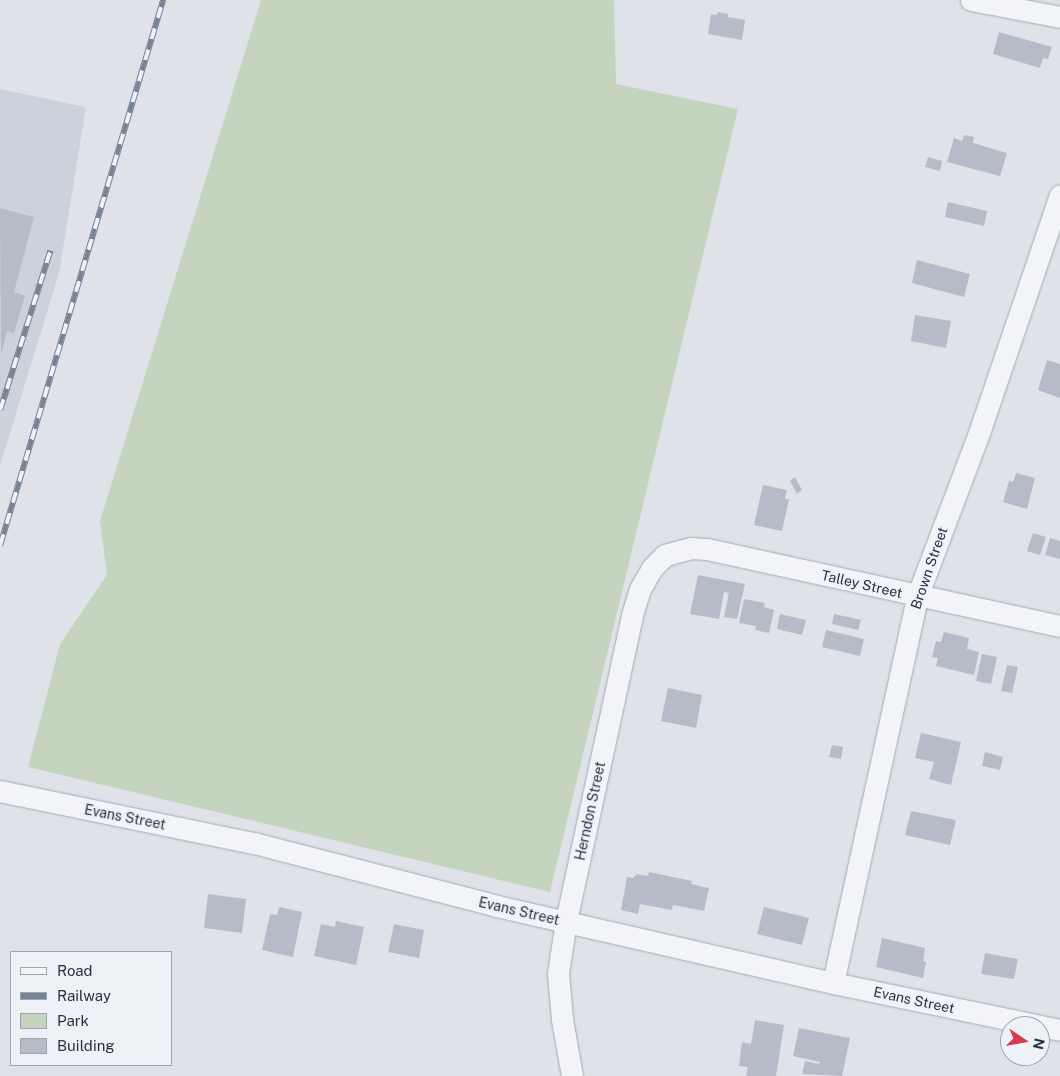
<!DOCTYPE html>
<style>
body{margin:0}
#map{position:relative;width:1060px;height:1076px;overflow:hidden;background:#dfe3e9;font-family:"Public Sans",sans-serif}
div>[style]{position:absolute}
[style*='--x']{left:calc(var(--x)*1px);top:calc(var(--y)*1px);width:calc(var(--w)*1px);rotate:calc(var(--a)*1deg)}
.built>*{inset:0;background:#ccd2dc}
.green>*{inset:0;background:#c5d4bf}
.building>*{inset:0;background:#b5bcc7}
.roads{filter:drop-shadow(0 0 1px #a4aab4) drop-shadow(0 0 1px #a4aab4)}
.street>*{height:21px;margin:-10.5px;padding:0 10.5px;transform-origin:10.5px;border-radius:10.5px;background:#f2f4f7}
.rail>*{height:5.5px;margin-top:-2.75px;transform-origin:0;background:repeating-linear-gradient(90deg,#eef2f7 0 11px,#778294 0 22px);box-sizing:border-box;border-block:1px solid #778294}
span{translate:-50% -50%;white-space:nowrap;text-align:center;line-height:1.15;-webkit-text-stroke:4px #eef2f7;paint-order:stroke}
.street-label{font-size:14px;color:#263142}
.legend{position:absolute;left:10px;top:951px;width:162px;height:115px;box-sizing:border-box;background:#eef2f7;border:1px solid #9ea5af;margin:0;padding:6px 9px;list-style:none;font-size:15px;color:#263142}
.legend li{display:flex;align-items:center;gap:10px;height:25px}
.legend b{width:25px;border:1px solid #9ea5af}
.north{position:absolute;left:1000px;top:1016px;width:50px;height:50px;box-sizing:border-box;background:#eef2f7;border:1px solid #9ea5af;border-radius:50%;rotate:102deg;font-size:14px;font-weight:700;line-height:20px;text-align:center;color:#263142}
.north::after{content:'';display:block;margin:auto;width:18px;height:22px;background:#da3853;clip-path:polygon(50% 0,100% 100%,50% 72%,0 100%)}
</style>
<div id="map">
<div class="built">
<i style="clip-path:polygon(0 89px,86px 107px,59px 273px,0 466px)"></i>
</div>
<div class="green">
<i style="clip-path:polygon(261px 0,614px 0,616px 84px,738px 109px,550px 892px,28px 767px,60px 644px,107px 575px,100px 521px)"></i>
</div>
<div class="building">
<i style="clip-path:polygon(718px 12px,728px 14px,728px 17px,745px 20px,742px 40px,708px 34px,711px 14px,717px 15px)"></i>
<i style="clip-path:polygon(999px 32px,1052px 47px,1048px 59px,1043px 58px,1040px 68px,993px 54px)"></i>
<i style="clip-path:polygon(964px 135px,974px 137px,973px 143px,1007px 153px,1000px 176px,947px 162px,954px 138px,962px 141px)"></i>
<i style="clip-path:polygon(928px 157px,942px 161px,940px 171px,925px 167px)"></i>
<i style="clip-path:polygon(948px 202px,987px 211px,984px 226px,945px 217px)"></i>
<i style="clip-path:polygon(0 208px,34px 217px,14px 292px,25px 296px,14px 333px,7px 331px,1px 355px)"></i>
<i style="clip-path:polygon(917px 260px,970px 274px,964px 297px,912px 283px)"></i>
<i style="clip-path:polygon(915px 315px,951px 321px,946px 348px,911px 341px)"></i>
<i style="clip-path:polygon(1047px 360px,1060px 364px,1060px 398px,1038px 390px)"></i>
<i style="clip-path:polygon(1016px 473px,1035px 478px,1027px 509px,1003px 502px,1009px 481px,1013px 482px)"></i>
<i style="clip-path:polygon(795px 477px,802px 490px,797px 494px,790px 481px)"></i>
<i style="clip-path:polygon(763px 485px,787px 490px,785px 499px,789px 499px,782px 531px,754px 525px)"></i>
<i style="clip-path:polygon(1033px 533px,1046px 537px,1040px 555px,1027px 551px)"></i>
<i style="clip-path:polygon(1050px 538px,1060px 541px,1060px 559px,1045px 555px)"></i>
<i style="clip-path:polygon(698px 575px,745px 584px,737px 619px,724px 617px,729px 593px,724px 592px,719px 619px,690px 614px)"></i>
<i style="clip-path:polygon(744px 599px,765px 603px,764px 607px,774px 610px,769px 633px,755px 630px,756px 626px,739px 623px)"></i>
<i style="clip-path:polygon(780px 614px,806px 620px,802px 635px,777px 629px)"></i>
<i style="clip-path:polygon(834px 614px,861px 620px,858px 630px,832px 624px)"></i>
<i style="clip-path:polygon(826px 630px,864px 639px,860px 656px,822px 647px)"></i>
<i style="clip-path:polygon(944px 632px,969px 638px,967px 649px,979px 652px,974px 675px,936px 666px,938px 658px,932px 657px,936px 641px,941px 642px)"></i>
<i style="clip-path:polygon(982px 654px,997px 657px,991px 684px,976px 681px)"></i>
<i style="clip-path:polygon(1007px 665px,1018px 667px,1012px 693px,1001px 691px)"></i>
<i style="clip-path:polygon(668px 688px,702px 695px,696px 728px,661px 721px)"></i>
<i style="clip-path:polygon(921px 733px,961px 742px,951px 785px,929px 779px,934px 762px,915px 758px)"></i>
<i style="clip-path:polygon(832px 745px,843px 747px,841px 759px,829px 757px)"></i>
<i style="clip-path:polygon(985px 752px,1003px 757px,1000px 770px,982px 766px)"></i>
<i style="clip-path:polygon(911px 811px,956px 820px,950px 845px,905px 835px)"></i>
<i style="clip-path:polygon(649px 872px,692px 881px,691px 884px,709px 888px,704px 911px,673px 905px,672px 910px,640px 904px,638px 914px,621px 910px,627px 877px,633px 878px,637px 874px,648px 876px)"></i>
<i style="clip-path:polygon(208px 894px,246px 899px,242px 933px,204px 928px)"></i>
<i style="clip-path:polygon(279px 907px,302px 912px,293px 957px,262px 950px,270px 914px,277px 915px)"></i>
<i style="clip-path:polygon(764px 907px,809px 918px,802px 945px,757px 934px)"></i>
<i style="clip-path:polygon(336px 921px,364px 927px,356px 965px,314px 956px,321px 924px,335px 927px)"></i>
<i style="clip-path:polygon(394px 924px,424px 930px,419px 958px,388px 952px)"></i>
<i style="clip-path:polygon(882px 938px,925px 948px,923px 961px,926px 962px,923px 978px,876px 967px)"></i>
<i style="clip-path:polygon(985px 953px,1018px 959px,1014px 979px,981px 974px)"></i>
<i style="clip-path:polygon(755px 1020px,784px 1025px,776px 1076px,746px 1076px,748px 1067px,739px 1066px,742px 1042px,751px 1044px)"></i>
<i style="clip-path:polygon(799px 1028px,850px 1038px,842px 1076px,802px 1074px,805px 1061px,819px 1064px,820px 1062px,793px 1056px)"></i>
</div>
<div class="roads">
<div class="street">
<i style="--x:971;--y:0;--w:91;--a:10.8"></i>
<i style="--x:0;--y:791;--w:259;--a:11.6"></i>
<i style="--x:254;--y:843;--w:251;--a:14.5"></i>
<i style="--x:497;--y:906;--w:345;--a:12.9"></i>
<i style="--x:833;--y:983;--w:211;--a:11.7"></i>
<i style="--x:833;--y:983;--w:395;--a:-77.7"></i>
<i style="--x:917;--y:597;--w:175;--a:-69.3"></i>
<i style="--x:979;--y:433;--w:251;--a:-71.2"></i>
<i style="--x:1040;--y:1026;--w:20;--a:11"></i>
<i style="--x:572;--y:1076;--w:58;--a:-100"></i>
<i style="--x:562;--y:1019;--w:46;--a:-95"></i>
<i style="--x:558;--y:973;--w:53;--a:-81.3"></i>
<i style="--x:566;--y:921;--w:313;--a:-77.8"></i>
<i style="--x:632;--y:615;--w:27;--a:-73"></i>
<i style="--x:640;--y:589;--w:24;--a:-60"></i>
<i style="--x:652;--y:568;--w:18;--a:-45"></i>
<i style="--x:665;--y:555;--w:27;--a:-15"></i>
<i style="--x:691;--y:548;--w:16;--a:4"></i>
<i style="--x:707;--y:549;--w:361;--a:12.3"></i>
</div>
</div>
<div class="rail">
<i style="--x:0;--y:410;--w:167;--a:-72.5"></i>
<i style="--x:0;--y:545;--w:569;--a:-73.35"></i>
</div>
<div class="street-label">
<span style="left:929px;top:568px;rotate:-71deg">Brown Street</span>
<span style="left:862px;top:584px;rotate:13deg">Talley Street</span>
<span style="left:590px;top:811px;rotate:-78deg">Herndon Street</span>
<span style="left:125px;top:817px;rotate:11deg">Evans Street</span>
<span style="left:519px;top:911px;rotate:13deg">Evans Street</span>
<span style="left:914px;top:1000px;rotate:12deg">Evans Street</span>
</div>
<ul class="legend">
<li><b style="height:6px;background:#f2f4f7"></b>Road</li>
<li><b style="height:6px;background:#778294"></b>Railway</li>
<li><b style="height:14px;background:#c5d4bf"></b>Park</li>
<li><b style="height:14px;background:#b5bcc7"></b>Building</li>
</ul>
<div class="north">N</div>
</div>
